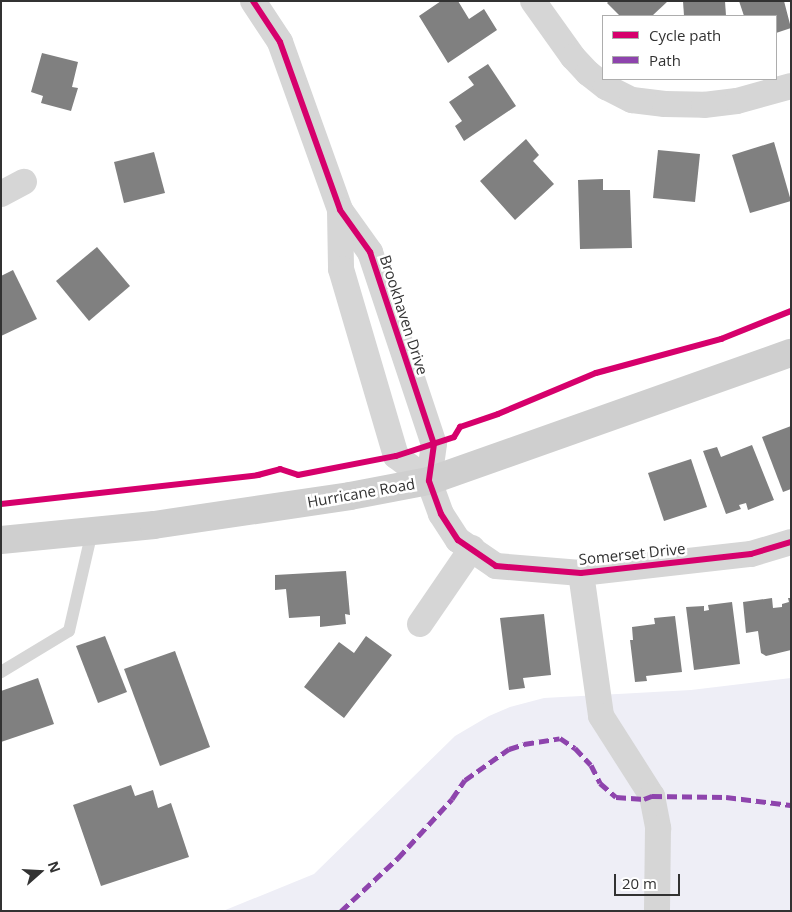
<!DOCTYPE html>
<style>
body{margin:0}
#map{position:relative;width:792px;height:912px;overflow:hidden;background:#fff;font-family:"Open Sans",sans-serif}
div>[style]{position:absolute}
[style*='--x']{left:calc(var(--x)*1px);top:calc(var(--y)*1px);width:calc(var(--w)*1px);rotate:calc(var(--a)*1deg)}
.green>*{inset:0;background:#eeeef6}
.building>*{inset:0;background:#808080}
.lane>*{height:12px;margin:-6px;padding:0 6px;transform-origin:6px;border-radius:6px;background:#d6d6d6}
.street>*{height:26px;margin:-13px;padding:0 13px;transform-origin:13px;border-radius:13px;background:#d6d6d6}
.secondary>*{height:28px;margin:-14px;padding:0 14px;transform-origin:14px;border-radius:14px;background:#cfcfcf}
.quiet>*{height:5px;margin-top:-2.5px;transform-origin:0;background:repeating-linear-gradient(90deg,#8e44ad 0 10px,transparent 0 15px)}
.cycleway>*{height:6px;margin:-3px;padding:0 3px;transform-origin:3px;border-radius:3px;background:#d6006c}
span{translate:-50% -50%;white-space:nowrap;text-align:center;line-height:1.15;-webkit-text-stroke:5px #fff;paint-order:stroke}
.street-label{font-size:15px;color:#323232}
.frame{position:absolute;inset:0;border:2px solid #323232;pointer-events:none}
.legend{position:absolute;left:602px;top:15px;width:175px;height:65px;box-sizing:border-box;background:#fff;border:1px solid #adadad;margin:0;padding:6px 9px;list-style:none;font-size:15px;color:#323232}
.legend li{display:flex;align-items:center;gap:10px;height:25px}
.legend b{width:25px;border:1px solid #adadad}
.north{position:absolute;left:15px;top:847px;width:50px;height:50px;-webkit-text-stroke:4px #fff;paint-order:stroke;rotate:71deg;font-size:14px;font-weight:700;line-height:20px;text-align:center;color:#323232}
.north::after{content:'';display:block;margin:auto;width:18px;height:22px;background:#323232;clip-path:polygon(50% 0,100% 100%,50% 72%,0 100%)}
.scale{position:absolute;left:614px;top:874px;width:66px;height:22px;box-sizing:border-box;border:2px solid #323232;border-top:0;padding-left:6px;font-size:15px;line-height:18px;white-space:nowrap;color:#323232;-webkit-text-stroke:4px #fff;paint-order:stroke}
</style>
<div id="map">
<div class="green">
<i style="clip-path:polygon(791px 678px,791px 911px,223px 911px,314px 874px,455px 736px,489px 716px,510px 707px,544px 698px,691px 690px)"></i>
</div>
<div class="building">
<i style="clip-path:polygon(441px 1px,458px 1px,469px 19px,484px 9px,497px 30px,448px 63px,419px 16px)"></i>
<i style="clip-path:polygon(609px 1px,668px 1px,652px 16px,620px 16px,607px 3px)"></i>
<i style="clip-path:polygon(683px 1px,725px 1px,726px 16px,684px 16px)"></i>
<i style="clip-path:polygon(739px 1px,784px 1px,791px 28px,776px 33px,776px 16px,744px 16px)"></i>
<i style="clip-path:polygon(42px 53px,78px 62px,72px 87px,78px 88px,71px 111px,41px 103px,43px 96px,31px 92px)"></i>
<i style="clip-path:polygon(488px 64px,516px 106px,464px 141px,455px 126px,462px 121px,449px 102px,474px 85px,468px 77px)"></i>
<i style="clip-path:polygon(526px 139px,539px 155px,533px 161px,554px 184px,515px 220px,480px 181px)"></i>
<i style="clip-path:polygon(774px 142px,791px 201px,750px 213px,732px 155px)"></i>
<i style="clip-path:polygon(658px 150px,700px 154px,695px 202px,653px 198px)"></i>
<i style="clip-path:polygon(154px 152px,165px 193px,124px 203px,114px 162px)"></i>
<i style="clip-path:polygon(603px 179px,603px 190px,630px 190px,632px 248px,580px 249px,578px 180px)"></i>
<i style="clip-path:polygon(97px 247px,130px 286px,89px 321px,56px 281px)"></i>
<i style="clip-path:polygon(13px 270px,37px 319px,1px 336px,1px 276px)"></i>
<i style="clip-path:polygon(791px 426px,791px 489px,783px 492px,762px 437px)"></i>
<i style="clip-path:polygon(752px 445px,774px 500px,748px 510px,746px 503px,739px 505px,741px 509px,726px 514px,703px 451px,717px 447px,721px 457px)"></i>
<i style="clip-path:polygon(691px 459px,707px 507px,664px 521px,648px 473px)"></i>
<i style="clip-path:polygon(346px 571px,350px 615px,345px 614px,346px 624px,320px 627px,320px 616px,289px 618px,286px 589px,275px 590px,275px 575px)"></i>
<i style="clip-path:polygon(772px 598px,773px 608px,782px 607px,782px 604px,789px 602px,788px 598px,791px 598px,791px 650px,766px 656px,761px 653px,758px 631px,746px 633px,743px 602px)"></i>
<i style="clip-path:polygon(732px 602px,740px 664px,694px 670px,686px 607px,704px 606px,704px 611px,709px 610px,708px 605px)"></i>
<i style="clip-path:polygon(544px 614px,551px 675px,523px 678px,525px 688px,509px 690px,500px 618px)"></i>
<i style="clip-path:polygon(675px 616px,682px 672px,646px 676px,647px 681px,635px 682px,630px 640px,633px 640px,632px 627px,655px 624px,654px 618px)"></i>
<i style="clip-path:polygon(105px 636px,127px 692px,98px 703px,76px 646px)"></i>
<i style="clip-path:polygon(366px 636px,392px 655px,344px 718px,304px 687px,339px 642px,354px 653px)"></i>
<i style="clip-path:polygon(175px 651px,210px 747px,160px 766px,124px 669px)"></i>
<i style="clip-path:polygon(38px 678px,54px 724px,1px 742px,1px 691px)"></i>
<i style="clip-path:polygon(131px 785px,135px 796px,153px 790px,158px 808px,171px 803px,189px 857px,101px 886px,73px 805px)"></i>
</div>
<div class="lane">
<i style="--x:1;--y:672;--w:79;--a:-31.1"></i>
<i style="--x:69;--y:631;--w:103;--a:-77"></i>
</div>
<div class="street">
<i style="--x:253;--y:1;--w:49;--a:56.6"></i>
<i style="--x:280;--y:42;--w:178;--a:70.3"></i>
<i style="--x:340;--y:210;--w:52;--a:54.5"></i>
<i style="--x:370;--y:252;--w:202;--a:71.6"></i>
<i style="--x:434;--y:444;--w:37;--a:98"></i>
<i style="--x:429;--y:481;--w:35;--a:70"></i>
<i style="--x:441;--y:514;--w:31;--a:57"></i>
<i style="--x:458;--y:540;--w:46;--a:34.4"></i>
<i style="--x:496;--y:566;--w:85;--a:4.7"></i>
<i style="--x:581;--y:573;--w:171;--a:-6.4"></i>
<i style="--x:751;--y:554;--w:42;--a:-16.7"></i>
<i style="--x:533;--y:1;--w:69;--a:54.5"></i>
<i style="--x:573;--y:57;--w:22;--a:47"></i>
<i style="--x:588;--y:73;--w:23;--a:38"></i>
<i style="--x:606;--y:87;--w:29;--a:27"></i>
<i style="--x:632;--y:100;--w:33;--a:7"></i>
<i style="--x:665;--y:104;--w:39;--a:1"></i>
<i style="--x:704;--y:105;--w:33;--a:-7"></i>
<i style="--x:737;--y:101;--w:56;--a:-15.5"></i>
<i style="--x:1;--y:194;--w:26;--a:-28"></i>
<i style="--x:340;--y:210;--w:59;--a:89"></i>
<i style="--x:341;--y:269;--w:195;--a:73.6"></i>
<i style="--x:396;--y:456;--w:41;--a:37.1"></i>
<i style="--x:581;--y:573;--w:144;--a:82"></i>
<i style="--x:601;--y:716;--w:95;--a:57.5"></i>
<i style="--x:652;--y:796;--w:33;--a:79"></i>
<i style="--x:658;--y:828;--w:83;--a:90.7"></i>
<i style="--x:420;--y:624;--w:92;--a:-55.6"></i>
</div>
<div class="secondary">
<i style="--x:1;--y:540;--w:154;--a:-5.6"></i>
<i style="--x:154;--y:525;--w:198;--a:-8.4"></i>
<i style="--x:350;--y:496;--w:80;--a:-10.8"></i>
<i style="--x:429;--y:481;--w:384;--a:-19.5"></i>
</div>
<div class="quiet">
<i style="--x:341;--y:911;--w:78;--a:-42.9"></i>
<i style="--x:398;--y:858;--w:80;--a:-47.5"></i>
<i style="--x:452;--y:799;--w:23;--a:-56"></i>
<i style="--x:465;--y:780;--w:54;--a:-35.2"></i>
<i style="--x:509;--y:749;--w:16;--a:-18"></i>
<i style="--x:524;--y:744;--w:36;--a:-9"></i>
<i style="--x:560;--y:738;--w:18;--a:34"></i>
<i style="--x:575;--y:748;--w:23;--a:47"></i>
<i style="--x:591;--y:765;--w:20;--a:63"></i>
<i style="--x:600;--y:783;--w:21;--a:41"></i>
<i style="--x:616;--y:797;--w:28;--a:4"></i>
<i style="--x:644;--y:799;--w:9;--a:-21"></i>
<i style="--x:652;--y:796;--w:74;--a:0.8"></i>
<i style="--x:726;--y:797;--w:65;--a:7"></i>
</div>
<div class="cycleway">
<i style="--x:253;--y:1;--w:49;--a:56.6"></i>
<i style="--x:280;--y:42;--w:178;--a:70.3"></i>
<i style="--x:340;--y:210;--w:52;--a:54.5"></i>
<i style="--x:370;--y:252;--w:202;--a:71.6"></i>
<i style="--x:434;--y:444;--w:37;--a:98"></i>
<i style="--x:429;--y:481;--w:35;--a:70"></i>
<i style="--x:441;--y:514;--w:31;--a:57"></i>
<i style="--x:458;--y:540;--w:46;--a:34.4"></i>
<i style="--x:496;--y:566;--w:85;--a:4.7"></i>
<i style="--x:581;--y:573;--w:171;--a:-6.4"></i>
<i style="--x:751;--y:554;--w:42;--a:-16.7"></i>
<i style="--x:1;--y:504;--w:259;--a:-6.4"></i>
<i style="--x:258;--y:475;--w:23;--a:-15"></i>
<i style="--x:280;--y:469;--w:19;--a:18"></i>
<i style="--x:298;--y:475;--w:100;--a:-11"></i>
<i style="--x:396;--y:456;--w:61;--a:-18.1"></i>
<i style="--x:454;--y:437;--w:12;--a:-59"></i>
<i style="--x:460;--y:427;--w:40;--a:-18.9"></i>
<i style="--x:498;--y:414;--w:106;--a:-22.7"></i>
<i style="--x:596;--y:373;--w:130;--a:-15.2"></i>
<i style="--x:721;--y:339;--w:75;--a:-21.8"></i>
</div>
<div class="street-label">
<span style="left:404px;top:315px;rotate:72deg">Brookhaven Drive</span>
<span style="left:361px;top:493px;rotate:-10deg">Hurricane Road</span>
<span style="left:632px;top:554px;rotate:-6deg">Somerset Drive</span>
</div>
<div class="frame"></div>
<ul class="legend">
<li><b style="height:6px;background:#d6006c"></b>Cycle path</li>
<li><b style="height:6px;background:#8e44ad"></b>Path</li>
</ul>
<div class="north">N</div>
<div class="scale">20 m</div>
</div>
